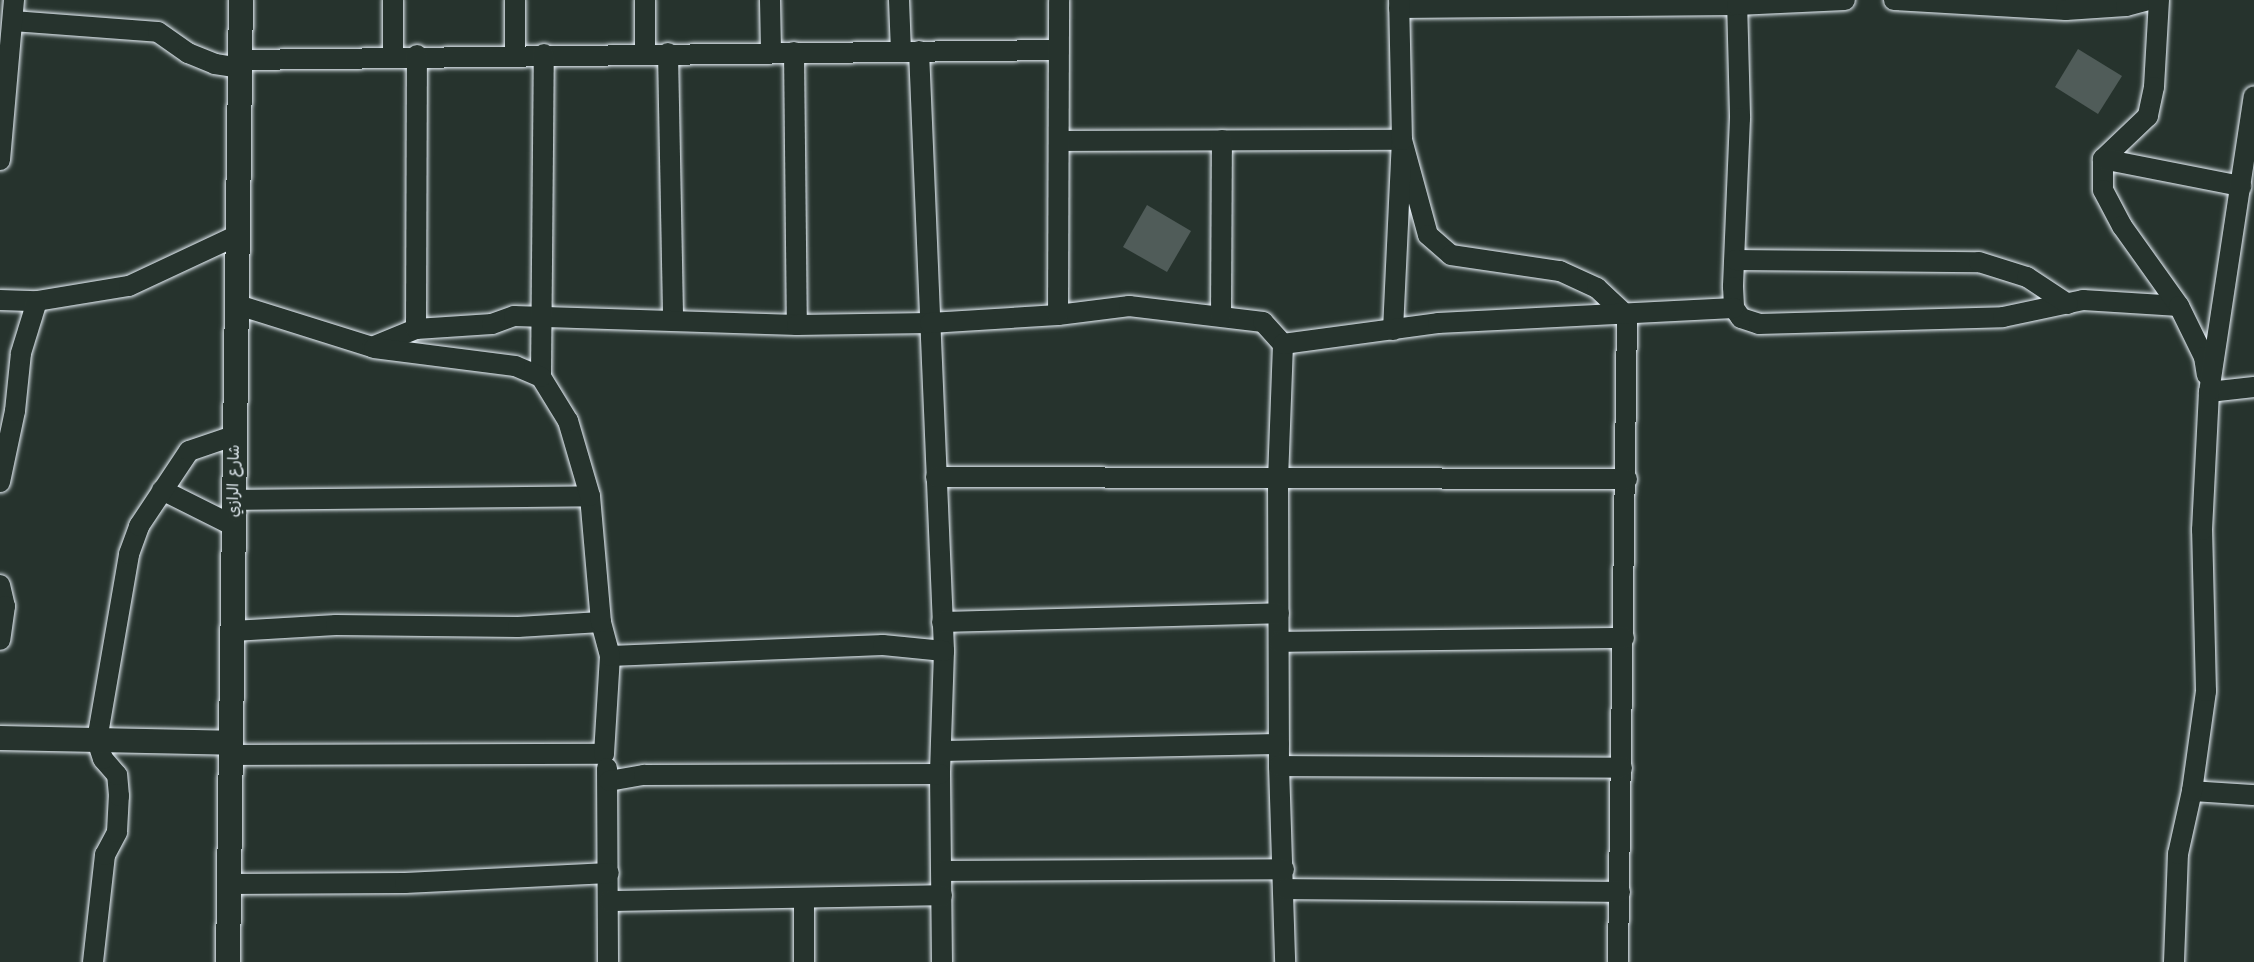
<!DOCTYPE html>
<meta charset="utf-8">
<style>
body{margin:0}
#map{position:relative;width:2254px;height:962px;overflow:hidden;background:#26332d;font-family:Kalam,"Playpen Sans Arabic",sans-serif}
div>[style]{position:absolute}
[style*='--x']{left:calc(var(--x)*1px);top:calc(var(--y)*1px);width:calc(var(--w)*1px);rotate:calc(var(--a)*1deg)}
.building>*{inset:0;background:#505c59}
.roads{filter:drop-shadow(0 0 2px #e8f1f8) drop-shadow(0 0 2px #e8f1f8)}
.minor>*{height:20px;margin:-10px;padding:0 10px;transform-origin:10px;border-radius:10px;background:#26332d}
.tertiary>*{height:24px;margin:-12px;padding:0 12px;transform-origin:12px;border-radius:12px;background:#26332d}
span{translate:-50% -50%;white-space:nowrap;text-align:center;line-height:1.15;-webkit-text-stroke:6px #26332d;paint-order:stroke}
.street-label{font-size:15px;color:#e8f1f8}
</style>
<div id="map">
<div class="building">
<i style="clip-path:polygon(2078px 49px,2122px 76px,2098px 114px,2055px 87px)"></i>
<i style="clip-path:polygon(1147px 205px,1191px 231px,1167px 272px,1123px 247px)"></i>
</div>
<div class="roads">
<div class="minor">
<i style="--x:393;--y:0;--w:55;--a:90"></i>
<i style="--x:515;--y:0;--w:54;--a:90"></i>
<i style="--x:645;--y:0;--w:53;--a:90"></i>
<i style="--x:770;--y:0;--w:52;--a:88.9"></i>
<i style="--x:899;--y:0;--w:51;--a:87.8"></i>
<i style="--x:1737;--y:0;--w:118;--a:88.5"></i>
<i style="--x:1740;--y:118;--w:169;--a:92.4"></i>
<i style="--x:1733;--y:287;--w:21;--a:87"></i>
<i style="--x:1734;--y:308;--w:12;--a:55"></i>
<i style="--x:1741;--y:318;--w:19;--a:18"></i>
<i style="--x:1759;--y:324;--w:244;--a:-1.6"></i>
<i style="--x:2003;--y:317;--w:82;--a:-12"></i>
<i style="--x:2083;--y:300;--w:96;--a:3.6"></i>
<i style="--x:1894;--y:0;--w:172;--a:3.3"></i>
<i style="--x:2066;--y:10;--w:60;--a:-3.8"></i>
<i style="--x:2126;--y:6;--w:24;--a:-15"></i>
<i style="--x:2159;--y:0;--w:87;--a:93.3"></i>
<i style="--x:2154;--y:87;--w:30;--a:102"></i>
<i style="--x:2148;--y:116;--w:62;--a:136.3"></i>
<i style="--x:2103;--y:159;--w:31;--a:90"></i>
<i style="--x:2103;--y:190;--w:41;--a:62.2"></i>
<i style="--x:2122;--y:226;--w:98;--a:54.5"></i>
<i style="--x:2179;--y:306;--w:57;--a:63.9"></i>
<i style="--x:2204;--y:357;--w:18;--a:81"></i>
<i style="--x:1399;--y:8;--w:338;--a:-0.5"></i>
<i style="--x:1737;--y:5;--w:108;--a:-2.7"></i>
<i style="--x:13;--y:21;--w:145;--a:4.3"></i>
<i style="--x:158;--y:32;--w:37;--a:35"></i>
<i style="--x:188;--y:53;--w:29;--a:22"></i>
<i style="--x:215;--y:64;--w:25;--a:9"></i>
<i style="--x:919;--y:51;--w:601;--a:87.61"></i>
<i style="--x:944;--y:651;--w:123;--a:91.9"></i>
<i style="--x:940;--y:774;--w:188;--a:89.4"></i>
<i style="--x:794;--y:52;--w:273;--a:89.4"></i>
<i style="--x:668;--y:53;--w:267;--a:88.9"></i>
<i style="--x:240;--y:60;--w:818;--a:-0.7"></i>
<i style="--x:1402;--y:140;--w:98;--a:74.7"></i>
<i style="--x:1428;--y:235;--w:30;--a:41"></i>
<i style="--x:1451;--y:255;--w:110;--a:8.4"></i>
<i style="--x:1560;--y:271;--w:41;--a:24.7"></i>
<i style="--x:1597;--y:288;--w:41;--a:43"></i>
<i style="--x:1627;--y:316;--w:646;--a:90.8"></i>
<i style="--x:1059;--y:141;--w:343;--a:-0.2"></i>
<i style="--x:2103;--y:159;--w:141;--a:11.1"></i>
<i style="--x:0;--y:160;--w:161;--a:-85"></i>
<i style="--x:1735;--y:260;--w:244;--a:0.5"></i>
<i style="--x:1979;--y:262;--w:50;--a:17.4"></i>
<i style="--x:2027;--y:277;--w:49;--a:33.4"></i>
<i style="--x:0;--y:300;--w:37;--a:2"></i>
<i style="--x:37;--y:301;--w:93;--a:-9.3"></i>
<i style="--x:129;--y:286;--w:120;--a:-25.1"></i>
<i style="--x:238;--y:305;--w:140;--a:17.4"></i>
<i style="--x:372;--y:347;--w:48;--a:-22.2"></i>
<i style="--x:416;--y:329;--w:76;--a:-3.8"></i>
<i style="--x:492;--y:324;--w:23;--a:-20"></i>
<i style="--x:514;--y:316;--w:283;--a:1.8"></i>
<i style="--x:797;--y:325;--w:133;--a:-0.9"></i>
<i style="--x:930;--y:323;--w:128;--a:-3.6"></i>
<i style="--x:1058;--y:315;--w:72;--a:-7.2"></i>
<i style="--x:1129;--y:306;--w:135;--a:6.8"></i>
<i style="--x:1263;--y:322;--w:30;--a:48"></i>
<i style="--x:1283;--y:344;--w:134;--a:92.1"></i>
<i style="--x:1278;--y:478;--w:288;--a:89.8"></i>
<i style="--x:1279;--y:766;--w:196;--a:88.2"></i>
<i style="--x:1058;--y:315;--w:315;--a:-89.8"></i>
<i style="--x:1221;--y:316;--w:176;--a:-89.7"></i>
<i style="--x:416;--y:329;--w:274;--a:-89.8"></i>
<i style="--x:1393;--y:330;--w:190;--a:-87.3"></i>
<i style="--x:1402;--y:140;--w:140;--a:-91.2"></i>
<i style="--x:1283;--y:344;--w:156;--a:-7.7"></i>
<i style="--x:1438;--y:323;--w:296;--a:-2.9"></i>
<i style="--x:541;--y:377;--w:323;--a:-89.5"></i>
<i style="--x:2209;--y:392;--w:45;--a:-6.3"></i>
<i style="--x:936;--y:477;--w:691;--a:0.17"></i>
<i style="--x:0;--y:482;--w:73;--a:-78.1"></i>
<i style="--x:15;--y:411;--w:58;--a:-84.1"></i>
<i style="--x:21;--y:353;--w:54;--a:-72.9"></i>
<i style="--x:162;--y:490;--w:80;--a:26.6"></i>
<i style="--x:235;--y:500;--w:355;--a:-0.6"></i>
<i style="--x:0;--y:585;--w:22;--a:77"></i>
<i style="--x:5;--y:606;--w:34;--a:98"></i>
<i style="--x:942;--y:622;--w:337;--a:-1.5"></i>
<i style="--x:233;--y:631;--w:103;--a:-3.3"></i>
<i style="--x:336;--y:625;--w:182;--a:0.6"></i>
<i style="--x:518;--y:627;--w:83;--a:-3.4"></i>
<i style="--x:1279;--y:642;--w:345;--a:-0.7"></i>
<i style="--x:610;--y:656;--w:273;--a:-2.3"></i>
<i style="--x:883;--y:645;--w:61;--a:5.6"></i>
<i style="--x:941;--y:751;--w:338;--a:-1.2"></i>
<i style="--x:232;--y:755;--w:372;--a:-0.2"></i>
<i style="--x:604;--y:754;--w:98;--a:-86.5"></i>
<i style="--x:610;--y:656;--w:35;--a:-105"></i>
<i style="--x:601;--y:622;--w:126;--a:-95"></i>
<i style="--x:590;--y:496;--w:78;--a:-106.3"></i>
<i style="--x:568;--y:421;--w:52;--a:-121.5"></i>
<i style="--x:541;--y:377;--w:28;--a:-157"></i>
<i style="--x:515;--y:366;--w:142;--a:-172.7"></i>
<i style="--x:1279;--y:766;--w:343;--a:0.3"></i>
<i style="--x:607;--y:768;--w:194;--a:89.7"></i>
<i style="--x:609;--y:781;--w:36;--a:-10"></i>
<i style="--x:644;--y:775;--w:296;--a:-0.2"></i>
<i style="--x:2192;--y:791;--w:62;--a:3.7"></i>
<i style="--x:942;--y:871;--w:342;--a:-0.3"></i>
<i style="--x:228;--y:884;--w:177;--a:-0.3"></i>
<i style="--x:405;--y:883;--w:204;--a:-2.8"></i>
<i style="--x:1285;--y:889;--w:335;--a:0.5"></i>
<i style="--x:609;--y:901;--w:333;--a:-1"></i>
<i style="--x:93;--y:962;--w:108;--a:-83.6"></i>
<i style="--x:105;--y:855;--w:26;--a:-62"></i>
<i style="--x:117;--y:832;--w:36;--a:-87"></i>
<i style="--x:119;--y:796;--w:21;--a:-95"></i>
<i style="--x:117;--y:775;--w:21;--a:-131"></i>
<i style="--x:103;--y:759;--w:20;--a:-108"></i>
<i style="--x:97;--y:740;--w:189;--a:-80.2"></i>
<i style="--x:129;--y:554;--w:30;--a:-70"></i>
<i style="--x:139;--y:526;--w:90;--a:-56.3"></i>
<i style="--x:189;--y:451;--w:50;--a:-18.8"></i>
<i style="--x:804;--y:962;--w:64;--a:-90"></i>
<i style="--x:2174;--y:962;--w:108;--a:-87.9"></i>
<i style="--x:2178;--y:854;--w:65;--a:-77.5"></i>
<i style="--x:2192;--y:791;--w:101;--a:-82"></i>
<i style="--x:2206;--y:691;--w:161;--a:-91.4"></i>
<i style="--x:2202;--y:530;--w:138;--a:-87.1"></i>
<i style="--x:2209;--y:392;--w:299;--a:-81.4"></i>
</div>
<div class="tertiary">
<i style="--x:0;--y:738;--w:231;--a:1.2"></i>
<i style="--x:228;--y:962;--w:962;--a:-89.23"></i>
</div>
</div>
<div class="street-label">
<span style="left:235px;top:481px;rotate:-89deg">شارع الرازي</span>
</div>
</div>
